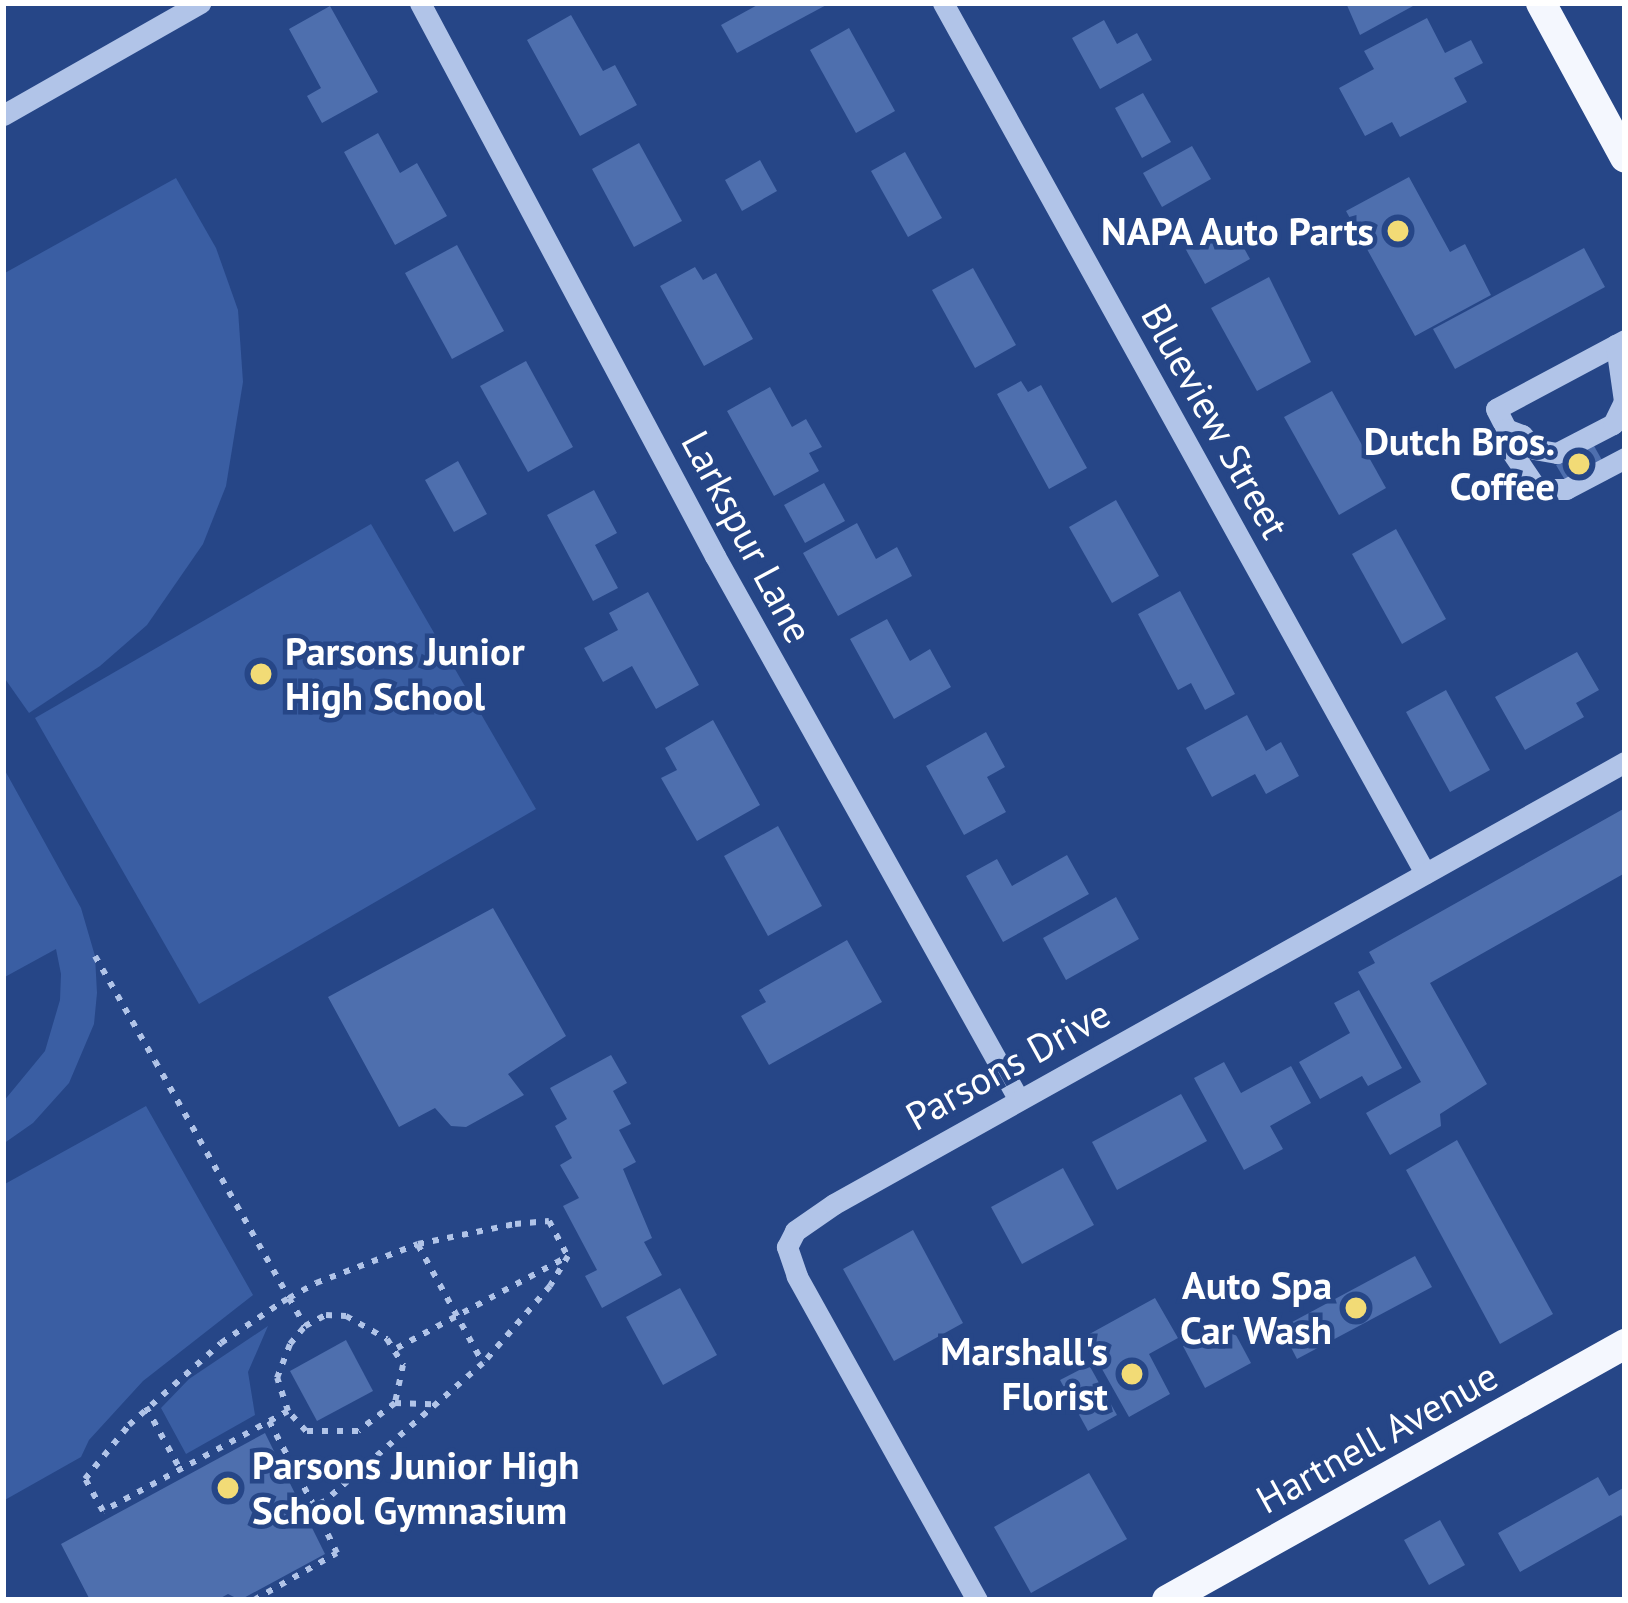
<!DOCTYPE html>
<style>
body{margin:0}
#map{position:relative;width:1628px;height:1603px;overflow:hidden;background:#264687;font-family:"PT Sans",sans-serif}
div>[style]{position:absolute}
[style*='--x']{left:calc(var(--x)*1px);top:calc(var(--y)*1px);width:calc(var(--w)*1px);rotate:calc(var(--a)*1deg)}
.green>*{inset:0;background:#3a5ea3}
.building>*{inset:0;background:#4e6fae}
.path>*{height:6px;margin-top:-3px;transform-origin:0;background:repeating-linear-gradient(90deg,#b1c4e8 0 6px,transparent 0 15px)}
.minor>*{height:21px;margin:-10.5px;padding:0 10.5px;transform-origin:10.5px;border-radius:10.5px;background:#b1c4e8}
.major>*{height:30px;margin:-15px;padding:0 15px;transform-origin:15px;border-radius:15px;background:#f4f7fe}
.dots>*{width:33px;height:33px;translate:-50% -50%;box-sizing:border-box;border:6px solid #264687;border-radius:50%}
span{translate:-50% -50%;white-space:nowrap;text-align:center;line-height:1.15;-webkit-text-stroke:9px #264687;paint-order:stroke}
.poi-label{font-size:39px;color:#fff;font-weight:700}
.right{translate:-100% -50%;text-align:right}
.left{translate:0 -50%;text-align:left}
.street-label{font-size:39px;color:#fff}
.frame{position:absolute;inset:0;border:6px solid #fff;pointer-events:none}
</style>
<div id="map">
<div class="green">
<i style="clip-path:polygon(176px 178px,216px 248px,238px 310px,243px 382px,226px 486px,203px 544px,147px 625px,100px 666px,29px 713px,3px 676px,3px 274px)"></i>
<i style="clip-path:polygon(371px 524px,536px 809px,199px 1004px,35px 718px)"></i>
<i style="clip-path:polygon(3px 767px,81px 908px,95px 956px,97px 993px,94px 1024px,69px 1083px,33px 1123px,3px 1144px,3px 1102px,45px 1051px,60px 1000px,61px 974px,56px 949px,3px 978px)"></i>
<i style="clip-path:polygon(146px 1106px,253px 1295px,143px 1381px,89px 1440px,81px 1457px,3px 1501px,3px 1185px)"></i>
<i style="clip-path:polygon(268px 1326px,248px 1372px,255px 1415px,186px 1454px,161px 1408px,189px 1379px)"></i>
</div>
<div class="building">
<i style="clip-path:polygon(761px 3px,830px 3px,737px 53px,721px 25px)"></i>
<i style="clip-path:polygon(1346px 3px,1411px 3px,1413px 6px,1360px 35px)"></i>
<i style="clip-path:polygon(330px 6px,378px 92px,322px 123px,307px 96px,321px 88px,289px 29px)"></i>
<i style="clip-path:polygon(571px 15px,603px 71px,615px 65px,637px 105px,580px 136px,527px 40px)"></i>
<i style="clip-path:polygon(1427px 18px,1445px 53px,1471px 40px,1483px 63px,1454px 78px,1467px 102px,1400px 137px,1392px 122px,1365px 136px,1339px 88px,1374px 69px,1364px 51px)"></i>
<i style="clip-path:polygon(1104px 20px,1117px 44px,1137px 33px,1152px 60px,1100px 89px,1072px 38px)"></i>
<i style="clip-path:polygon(849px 28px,895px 111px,856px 133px,810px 50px)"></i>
<i style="clip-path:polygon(1143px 93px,1171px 142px,1142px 158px,1115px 108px)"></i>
<i style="clip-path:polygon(378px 133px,400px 173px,417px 163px,447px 216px,395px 245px,344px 152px)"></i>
<i style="clip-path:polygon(639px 143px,682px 221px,634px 247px,592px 169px)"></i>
<i style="clip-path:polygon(1192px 146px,1211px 179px,1162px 207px,1143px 173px)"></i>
<i style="clip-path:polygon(905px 152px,942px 218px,908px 237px,871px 171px)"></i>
<i style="clip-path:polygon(760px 160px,777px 191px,742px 211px,725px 180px)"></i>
<i style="clip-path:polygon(1409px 177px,1450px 252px,1465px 244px,1491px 295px,1415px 336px,1346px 211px)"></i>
<i style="clip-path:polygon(1230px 223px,1250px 259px,1205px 284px,1185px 248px)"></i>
<i style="clip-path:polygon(457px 245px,504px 331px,452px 359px,405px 273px)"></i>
<i style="clip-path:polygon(1584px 248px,1605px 287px,1455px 369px,1433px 329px)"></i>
<i style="clip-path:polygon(695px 267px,703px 280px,716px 273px,753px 339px,704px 366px,660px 286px)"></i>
<i style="clip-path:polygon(973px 268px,1016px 345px,975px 368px,932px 290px)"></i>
<i style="clip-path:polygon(1269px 277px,1311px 362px,1257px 391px,1211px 308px)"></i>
<i style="clip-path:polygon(526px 361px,573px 447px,528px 472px,480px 386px)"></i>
<i style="clip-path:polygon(1021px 381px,1028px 392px,1041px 385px,1087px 468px,1049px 489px,997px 394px)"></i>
<i style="clip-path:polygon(770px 387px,792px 427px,806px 419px,822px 447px,809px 453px,819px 471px,774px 496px,727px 411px)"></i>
<i style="clip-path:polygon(1332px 391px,1386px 488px,1339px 515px,1284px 417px)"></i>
<i style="clip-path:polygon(1593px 444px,1603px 462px,1565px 480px,1556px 465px)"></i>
<i style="clip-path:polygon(458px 461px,487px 514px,454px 532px,425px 480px)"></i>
<i style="clip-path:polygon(824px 483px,845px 521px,805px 543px,784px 505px)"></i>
<i style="clip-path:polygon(594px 490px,617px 533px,595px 545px,618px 588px,593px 601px,547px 515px)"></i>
<i style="clip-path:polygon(1116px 500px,1159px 576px,1112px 603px,1069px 527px)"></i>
<i style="clip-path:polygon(857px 523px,876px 559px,897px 547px,912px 576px,838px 616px,803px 553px)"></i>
<i style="clip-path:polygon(1396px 529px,1446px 619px,1402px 644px,1352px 554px)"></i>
<i style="clip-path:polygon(1180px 591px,1235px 694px,1205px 710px,1191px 683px,1178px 690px,1138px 614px)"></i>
<i style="clip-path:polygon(648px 592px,699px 685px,656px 709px,632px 666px,603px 682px,584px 648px,618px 630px,609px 613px)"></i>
<i style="clip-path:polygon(887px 619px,910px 661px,930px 649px,951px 687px,894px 719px,850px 639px)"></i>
<i style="clip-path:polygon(1577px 652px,1599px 690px,1576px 703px,1584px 717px,1525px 750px,1495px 697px)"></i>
<i style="clip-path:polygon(1446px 690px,1490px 770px,1450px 792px,1406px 712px)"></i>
<i style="clip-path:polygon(1247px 715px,1266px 751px,1281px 742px,1299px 776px,1266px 794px,1255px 774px,1212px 797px,1186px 748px)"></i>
<i style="clip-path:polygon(713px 720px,760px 805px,697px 841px,661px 778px,677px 770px,665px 748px)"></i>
<i style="clip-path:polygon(986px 732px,1005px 767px,987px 777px,1006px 812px,964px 835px,926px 766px)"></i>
<i style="clip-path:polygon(1625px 808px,1625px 873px,1430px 983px,1487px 1084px,1440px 1114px,1441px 1126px,1390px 1155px,1366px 1113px,1421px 1082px,1358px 972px,1375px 963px,1369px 952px)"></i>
<i style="clip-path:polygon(778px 826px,822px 906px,768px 936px,724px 856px)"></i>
<i style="clip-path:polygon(1067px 855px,1089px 894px,1003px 942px,966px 876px,997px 859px,1012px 886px)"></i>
<i style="clip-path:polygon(1116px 897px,1139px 939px,1066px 980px,1043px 938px)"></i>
<i style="clip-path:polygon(493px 908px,566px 1036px,508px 1074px,524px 1095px,466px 1127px,451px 1126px,435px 1108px,399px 1127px,328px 997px)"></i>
<i style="clip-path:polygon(847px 940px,882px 1002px,769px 1065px,741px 1016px,766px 1002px,759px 990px)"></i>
<i style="clip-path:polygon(1359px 990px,1402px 1068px,1368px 1086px,1362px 1076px,1320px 1099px,1299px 1062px,1350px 1033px,1334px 1003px)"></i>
<i style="clip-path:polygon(611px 1055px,627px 1083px,613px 1091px,631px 1124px,619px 1130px,636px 1162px,623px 1169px,652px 1238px,644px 1242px,662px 1275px,602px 1308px,585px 1276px,597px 1270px,563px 1206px,579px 1198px,560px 1165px,572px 1158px,555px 1126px,567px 1119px,550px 1088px)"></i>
<i style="clip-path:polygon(1224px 1062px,1241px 1093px,1291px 1066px,1311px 1103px,1270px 1126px,1283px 1149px,1244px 1170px,1194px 1078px)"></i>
<i style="clip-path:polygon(1181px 1094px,1207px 1141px,1117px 1190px,1092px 1142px)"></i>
<i style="clip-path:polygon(1457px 1140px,1553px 1314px,1500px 1344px,1406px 1170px)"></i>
<i style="clip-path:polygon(1063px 1168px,1094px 1225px,1022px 1264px,991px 1207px)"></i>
<i style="clip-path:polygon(913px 1230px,963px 1323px,894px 1361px,843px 1269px)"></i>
<i style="clip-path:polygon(1415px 1256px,1432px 1287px,1297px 1359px,1281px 1328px)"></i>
<i style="clip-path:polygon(680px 1288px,717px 1355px,663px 1385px,626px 1317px)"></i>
<i style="clip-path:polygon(1155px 1298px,1178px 1338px,1149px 1354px,1170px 1394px,1129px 1417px,1084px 1337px)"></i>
<i style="clip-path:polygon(1229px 1322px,1251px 1363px,1205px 1388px,1183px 1346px)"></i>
<i style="clip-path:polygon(346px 1340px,373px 1391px,317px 1421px,290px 1371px)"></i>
<i style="clip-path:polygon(1089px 1365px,1117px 1415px,1088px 1431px,1060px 1380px)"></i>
<i style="clip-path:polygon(265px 1433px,325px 1554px,240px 1600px,228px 1594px,217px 1600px,90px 1600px,61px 1544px)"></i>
<i style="clip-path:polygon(1089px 1473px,1127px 1539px,1031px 1593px,994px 1527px)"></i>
<i style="clip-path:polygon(1598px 1477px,1609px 1496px,1625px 1487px,1625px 1522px,1621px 1515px,1520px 1572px,1498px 1533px)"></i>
<i style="clip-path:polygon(1440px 1520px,1465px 1565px,1429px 1585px,1404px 1540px)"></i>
</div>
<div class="path">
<i style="--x:95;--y:956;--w:121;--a:60.3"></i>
<i style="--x:155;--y:1061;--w:272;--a:60.5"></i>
<i style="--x:289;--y:1298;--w:32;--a:60"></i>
<i style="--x:305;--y:1326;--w:24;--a:-28"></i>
<i style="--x:326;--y:1315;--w:20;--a:3"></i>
<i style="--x:346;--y:1316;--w:47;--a:29.3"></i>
<i style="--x:387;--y:1339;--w:31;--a:58"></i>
<i style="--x:403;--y:1365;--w:39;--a:102"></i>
<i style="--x:395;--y:1403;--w:46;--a:142.9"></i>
<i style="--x:358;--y:1431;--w:52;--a:180"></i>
<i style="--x:306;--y:1431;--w:27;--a:-132"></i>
<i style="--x:288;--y:1411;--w:210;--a:151.6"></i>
<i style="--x:103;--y:1511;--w:37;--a:-119"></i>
<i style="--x:85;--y:1479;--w:70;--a:-50.8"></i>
<i style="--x:129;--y:1425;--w:123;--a:-41.7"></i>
<i style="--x:221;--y:1343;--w:73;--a:-33.9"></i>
<i style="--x:282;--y:1302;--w:8;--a:-30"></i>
<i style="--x:289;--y:1298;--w:31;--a:-29"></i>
<i style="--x:316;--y:1283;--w:109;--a:-20.9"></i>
<i style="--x:418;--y:1244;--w:99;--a:-11.7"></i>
<i style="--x:515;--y:1224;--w:34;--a:-5"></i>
<i style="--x:549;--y:1221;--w:40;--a:62"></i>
<i style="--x:568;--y:1256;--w:35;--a:121"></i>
<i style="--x:550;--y:1286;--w:102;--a:131"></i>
<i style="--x:483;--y:1363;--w:210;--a:138.9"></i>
<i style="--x:325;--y:1501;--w:12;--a:156"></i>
<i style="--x:314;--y:1506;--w:96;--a:-117.9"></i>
<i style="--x:418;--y:1245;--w:135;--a:61.2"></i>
<i style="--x:397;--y:1348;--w:191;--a:-28.2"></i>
<i style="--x:395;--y:1403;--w:37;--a:2"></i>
<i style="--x:146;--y:1407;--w:71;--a:61.3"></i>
<i style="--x:288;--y:1411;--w:35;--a:-108"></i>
<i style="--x:277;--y:1378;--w:36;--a:-69"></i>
<i style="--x:290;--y:1344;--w:23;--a:-50"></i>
<i style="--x:254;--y:1600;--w:95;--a:-29.5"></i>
<i style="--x:337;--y:1553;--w:52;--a:-116.1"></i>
</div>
<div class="minor">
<i style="--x:420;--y:3;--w:627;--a:61.92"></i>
<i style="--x:715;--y:556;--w:623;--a:60.8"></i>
<i style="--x:943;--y:3;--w:995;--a:61.01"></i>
<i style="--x:3;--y:115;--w:227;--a:-29.6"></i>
<i style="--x:1625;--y:340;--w:146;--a:151.9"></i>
<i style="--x:1496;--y:409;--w:22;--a:63"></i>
<i style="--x:1506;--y:429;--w:13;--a:94"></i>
<i style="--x:1505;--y:442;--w:57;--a:55.8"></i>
<i style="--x:1537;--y:489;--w:29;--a:0"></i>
<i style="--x:1566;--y:489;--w:67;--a:-27.7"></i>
<i style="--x:1506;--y:429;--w:17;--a:21"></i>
<i style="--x:1522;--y:435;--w:18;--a:49"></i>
<i style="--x:1534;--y:449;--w:23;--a:10"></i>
<i style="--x:1557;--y:453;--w:63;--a:-27.4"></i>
<i style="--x:1613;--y:424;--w:25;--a:-64"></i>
<i style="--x:1624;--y:401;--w:57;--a:-98.1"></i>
<i style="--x:977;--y:1600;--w:371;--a:-119.1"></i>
<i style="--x:797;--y:1276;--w:31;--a:-109"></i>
<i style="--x:787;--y:1247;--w:18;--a:-63"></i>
<i style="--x:795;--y:1231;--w:47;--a:-34.7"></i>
<i style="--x:834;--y:1204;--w:906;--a:-29.2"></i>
</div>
<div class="major">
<i style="--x:1541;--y:3;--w:176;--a:61.5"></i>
<i style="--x:1167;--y:1600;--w:525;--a:-29.2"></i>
</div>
<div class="dots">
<i style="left:1398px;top:231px;background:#f2db76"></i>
<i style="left:1579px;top:464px;background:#f2db76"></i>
<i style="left:261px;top:674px;background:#f2db76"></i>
<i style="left:1356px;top:1308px;background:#f2db76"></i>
<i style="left:1132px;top:1374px;background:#f2db76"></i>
<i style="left:228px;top:1488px;background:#f2db76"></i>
</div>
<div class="poi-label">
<span class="right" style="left:1374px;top:231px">NAPA Auto Parts</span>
<span class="right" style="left:1555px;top:464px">Dutch Bros.<br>Coffee</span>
<span class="left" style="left:285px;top:674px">Parsons Junior<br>High School</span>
<span class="right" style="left:1332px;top:1308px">Auto Spa<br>Car Wash</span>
<span class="right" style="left:1108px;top:1374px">Marshall's<br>Florist</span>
<span class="left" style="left:252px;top:1488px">Parsons Junior High<br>School Gymnasium</span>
</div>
<div class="street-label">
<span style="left:1215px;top:421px;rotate:61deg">Blueview Street</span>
<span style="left:747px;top:537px;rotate:62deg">Larkspur Lane</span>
<span style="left:1008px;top:1065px;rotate:-29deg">Parsons Drive</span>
<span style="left:1377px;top:1438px;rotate:-29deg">Hartnell Avenue</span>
</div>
<div class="frame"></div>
</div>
